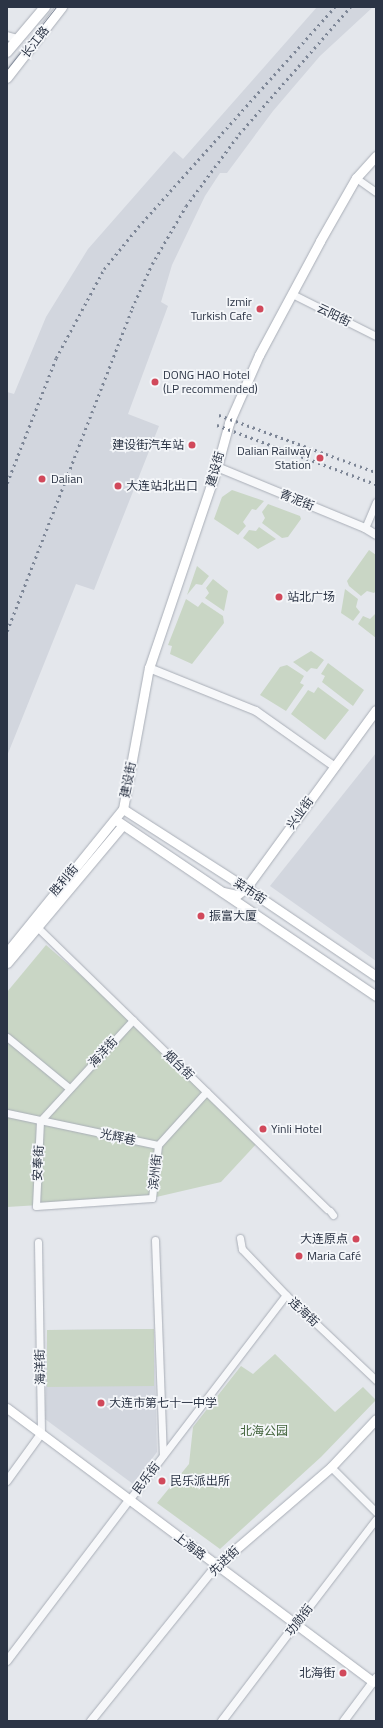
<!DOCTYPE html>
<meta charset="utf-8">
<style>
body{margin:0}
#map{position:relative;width:383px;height:1728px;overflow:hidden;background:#e4e7ec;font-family:"Titillium Web","Noto Sans SC",sans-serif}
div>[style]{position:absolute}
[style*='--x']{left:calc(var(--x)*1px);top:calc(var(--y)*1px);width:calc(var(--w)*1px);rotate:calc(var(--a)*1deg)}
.built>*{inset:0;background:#d2d6de}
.green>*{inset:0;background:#c9d6c5}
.roads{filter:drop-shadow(0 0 1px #a9aeb7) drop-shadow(0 0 1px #a9aeb7)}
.minor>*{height:7px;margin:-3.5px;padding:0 3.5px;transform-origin:3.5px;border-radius:3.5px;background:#f7f8fa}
.tertiary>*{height:8px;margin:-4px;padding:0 4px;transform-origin:4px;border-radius:4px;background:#f7f8fa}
.secondary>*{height:9px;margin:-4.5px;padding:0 4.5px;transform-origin:4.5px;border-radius:4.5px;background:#fff}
.primary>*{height:10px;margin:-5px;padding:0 5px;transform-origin:5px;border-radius:5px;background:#fff}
.tram>*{height:1px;margin:-0.5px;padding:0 0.5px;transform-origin:0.5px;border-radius:0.5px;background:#7d8696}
.rail>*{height:2.5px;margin-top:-1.25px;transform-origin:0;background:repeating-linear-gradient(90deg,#7d8696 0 2px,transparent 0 6px)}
.dots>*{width:11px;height:11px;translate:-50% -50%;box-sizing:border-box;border:2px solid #f4f6f9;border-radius:50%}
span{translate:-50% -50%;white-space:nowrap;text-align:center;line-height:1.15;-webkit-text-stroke:3.5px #f4f6f9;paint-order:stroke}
.street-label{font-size:12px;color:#2b3445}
.poi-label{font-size:12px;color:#2b3445}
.right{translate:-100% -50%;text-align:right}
.left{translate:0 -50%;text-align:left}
.park-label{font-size:12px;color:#3f6138}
.frame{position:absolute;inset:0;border:8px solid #2b3445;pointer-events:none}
</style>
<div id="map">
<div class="built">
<i style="clip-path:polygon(317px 7px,373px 7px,320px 56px,273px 111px,227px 173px,220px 173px,205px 196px,172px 265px,161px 302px,168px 306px,128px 414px,159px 426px,94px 590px,76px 584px,7px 756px,7px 392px,14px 394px,46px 317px,88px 249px,174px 151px,183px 159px)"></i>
<i style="clip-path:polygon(376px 753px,376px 961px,270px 886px)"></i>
<i style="clip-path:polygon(154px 1329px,157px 1452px,133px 1484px,45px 1419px,47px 1330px)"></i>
</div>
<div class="green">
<i style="clip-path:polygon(232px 490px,264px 501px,256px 510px,252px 509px,243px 522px,246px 526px,238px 535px,214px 519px,222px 497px)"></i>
<i style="clip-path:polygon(268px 504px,300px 516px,301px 519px,288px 537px,282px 538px,262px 523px,265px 518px,262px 512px)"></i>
<i style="clip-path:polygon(259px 527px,276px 539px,258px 549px,243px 538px,249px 530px,256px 531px)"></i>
<i style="clip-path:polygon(369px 550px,376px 555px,376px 591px,374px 593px,367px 591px,361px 596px,349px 586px,347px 581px)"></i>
<i style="clip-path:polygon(197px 566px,209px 576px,202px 585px,196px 584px,187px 595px)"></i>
<i style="clip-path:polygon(213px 579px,228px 591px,224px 611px,205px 598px,209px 593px,206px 588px)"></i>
<i style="clip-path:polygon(345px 589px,358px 599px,356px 607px,360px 612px,353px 621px,341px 613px)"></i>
<i style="clip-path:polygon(186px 599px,198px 607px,202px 602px,223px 616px,224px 623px,192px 664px,170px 654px,172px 646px,168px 645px)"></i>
<i style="clip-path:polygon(376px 613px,376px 638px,358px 624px,363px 616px,370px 619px)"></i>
<i style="clip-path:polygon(311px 651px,324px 660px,317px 669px,311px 668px,307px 672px,293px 662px)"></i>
<i style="clip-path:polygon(328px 663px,364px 690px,353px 706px,322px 682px,325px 676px,321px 674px)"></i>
<i style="clip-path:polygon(287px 665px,304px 676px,300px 683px,304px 685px,286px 711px,260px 695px,280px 667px)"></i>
<i style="clip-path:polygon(318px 687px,349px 710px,325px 740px,291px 714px,306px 693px,308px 690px,314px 693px)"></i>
<i style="clip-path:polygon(46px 945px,133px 1020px,258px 1142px,221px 1182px,152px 1198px,7px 1207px,7px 992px)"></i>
<i style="clip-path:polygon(154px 1329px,154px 1386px,47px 1387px,47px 1330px)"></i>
<i style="clip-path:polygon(275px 1354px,335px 1412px,363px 1387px,376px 1400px,321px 1457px,220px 1549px,157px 1503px,189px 1464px,193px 1427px,241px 1366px,253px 1374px)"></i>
</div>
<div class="roads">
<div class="minor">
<i style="--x:356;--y:178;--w:24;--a:35"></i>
<i style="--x:292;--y:294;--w:94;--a:26.6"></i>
<i style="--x:365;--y:528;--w:28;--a:-67"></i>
<i style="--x:34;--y:924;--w:409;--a:44.2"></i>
<i style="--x:133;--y:1020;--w:137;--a:132.6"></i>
<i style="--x:40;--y:1121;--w:85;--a:92.7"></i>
<i style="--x:36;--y:1206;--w:116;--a:-3.9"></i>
<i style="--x:152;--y:1198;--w:53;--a:-83.5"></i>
<i style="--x:7;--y:1037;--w:80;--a:39.4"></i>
<i style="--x:7;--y:1113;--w:154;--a:12"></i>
<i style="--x:158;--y:1145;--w:72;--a:-47.8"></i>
<i style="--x:330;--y:1211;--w:5;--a:53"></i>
<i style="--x:240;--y:1238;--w:11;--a:80"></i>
<i style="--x:242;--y:1249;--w:64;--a:46.3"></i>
<i style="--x:286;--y:1295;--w:124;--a:43.4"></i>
<i style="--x:155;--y:1240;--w:215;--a:87.9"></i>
<i style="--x:38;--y:1242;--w:192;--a:89.1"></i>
<i style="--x:331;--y:1467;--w:64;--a:45"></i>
<i style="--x:129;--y:1500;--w:258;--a:-52.6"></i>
<i style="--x:295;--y:1625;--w:133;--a:-52.6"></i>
</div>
<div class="tertiary">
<i style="--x:7;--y:36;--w:10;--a:17"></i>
<i style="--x:217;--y:467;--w:160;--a:22.4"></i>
<i style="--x:365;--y:528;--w:13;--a:32"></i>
<i style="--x:149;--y:668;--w:115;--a:21.9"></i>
<i style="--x:256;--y:711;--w:97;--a:35.3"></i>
<i style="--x:7;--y:1481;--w:58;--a:-54.1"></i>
<i style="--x:7;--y:1661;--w:202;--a:-52.8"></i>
<i style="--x:91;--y:1721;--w:199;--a:-51.1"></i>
<i style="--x:222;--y:1721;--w:121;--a:-52.8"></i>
<i style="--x:344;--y:1721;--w:54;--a:-53.3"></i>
</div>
<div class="secondary">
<i style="--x:123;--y:809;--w:146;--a:32.7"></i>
<i style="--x:246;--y:888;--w:157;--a:34.1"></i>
<i style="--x:116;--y:820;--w:314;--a:34.1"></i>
<i style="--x:223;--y:892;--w:14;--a:12"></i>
<i style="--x:237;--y:895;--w:11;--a:-38"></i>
<i style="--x:246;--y:888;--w:220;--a:-53.9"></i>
<i style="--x:7;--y:952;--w:184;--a:-51"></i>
<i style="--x:123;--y:809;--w:143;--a:-79.6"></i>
<i style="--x:149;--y:668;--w:212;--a:-71.3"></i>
<i style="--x:217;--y:467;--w:46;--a:-74.7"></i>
<i style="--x:229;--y:423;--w:74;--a:-66.2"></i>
<i style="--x:259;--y:355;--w:129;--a:-61.8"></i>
<i style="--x:320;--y:241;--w:73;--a:-60.3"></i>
<i style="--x:356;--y:178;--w:30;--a:-48"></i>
<i style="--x:7;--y:963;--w:180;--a:-50"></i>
<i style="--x:7;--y:1408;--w:457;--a:36.8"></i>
<i style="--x:216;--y:1566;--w:152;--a:-40.7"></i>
<i style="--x:331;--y:1467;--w:66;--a:-46.8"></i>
</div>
<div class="primary">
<i style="--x:7;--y:52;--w:59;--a:-49.8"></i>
<i style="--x:7;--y:78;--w:90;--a:-52.2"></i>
</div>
</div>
<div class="tram">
<i style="--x:7;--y:69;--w:79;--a:-51.7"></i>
</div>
<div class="rail">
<i style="--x:219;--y:415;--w:167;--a:20"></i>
<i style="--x:217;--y:425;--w:170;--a:20.4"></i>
<i style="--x:7;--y:483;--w:134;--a:-68.6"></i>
<i style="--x:56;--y:358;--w:101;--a:-61.7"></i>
<i style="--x:104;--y:269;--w:54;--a:-51"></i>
<i style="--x:138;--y:227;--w:295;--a:-48.2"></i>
<i style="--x:7;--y:631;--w:346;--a:-68.8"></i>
<i style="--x:132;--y:308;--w:48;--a:-65.6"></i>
<i style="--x:152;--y:264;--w:67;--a:-59.6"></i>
<i style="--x:186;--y:206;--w:89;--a:-53.6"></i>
<i style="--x:239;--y:134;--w:169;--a:-48.8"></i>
</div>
<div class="dots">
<i style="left:260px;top:309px;background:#d1495b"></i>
<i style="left:155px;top:382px;background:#d1495b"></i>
<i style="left:192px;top:445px;background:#d1495b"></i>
<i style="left:320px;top:458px;background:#d1495b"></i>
<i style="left:42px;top:479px;background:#d1495b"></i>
<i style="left:118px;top:486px;background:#d1495b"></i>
<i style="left:279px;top:597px;background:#d1495b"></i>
<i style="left:201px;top:916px;background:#d1495b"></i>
<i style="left:263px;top:1129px;background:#d1495b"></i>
<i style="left:356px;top:1239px;background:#d1495b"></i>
<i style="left:299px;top:1256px;background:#d1495b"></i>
<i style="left:101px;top:1403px;background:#d1495b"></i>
<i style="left:162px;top:1481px;background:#d1495b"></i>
<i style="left:343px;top:1673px;background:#d1495b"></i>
</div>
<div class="street-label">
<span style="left:35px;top:42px;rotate:-52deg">长江路</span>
<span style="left:334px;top:315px;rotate:26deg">云阳街</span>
<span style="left:215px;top:469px;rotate:-74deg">建设街</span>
<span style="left:297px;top:500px;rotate:22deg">青泥街</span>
<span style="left:128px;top:780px;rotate:-79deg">建设街</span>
<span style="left:300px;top:813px;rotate:-54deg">兴业街</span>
<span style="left:64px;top:880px;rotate:-50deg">胜利街</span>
<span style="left:250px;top:891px;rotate:33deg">菜市街</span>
<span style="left:103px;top:1052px;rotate:-47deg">海洋街</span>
<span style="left:179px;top:1065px;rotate:44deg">烟台街</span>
<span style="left:118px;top:1137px;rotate:12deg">光辉巷</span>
<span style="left:38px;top:1163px;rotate:-87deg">安奉街</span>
<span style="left:155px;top:1172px;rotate:-84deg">滨州街</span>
<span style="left:304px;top:1312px;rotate:43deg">连海街</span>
<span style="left:40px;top:1367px;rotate:-91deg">海洋街</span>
<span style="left:146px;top:1478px;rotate:-53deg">民乐街</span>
<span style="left:190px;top:1546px;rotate:37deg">上海路</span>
<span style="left:224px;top:1561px;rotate:-44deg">先进街</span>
<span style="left:299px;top:1620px;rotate:-53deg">功勋街</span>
</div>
<div class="poi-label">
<span class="right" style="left:252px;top:309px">Izmir<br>Turkish Cafe</span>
<span class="left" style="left:163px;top:382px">DONG HAO Hotel<br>(LP recommended)</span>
<span class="right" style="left:184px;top:445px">建设街汽车站</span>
<span class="right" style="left:311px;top:458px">Dalian Railway<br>Station</span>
<span class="left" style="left:51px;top:479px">Dalian</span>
<span class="left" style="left:126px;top:486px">大连站北出口</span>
<span class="left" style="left:287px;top:597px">站北广场</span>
<span class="left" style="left:209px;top:916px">振富大厦</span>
<span class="left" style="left:271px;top:1129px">Yinli Hotel</span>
<span class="right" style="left:348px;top:1239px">大连原点</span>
<span class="left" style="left:307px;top:1256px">Maria Café</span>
<span class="left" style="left:109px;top:1403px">大连市第七十一中学</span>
<span class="left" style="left:170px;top:1481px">民乐派出所</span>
<span class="right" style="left:335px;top:1673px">北海街</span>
</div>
<div class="park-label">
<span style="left:264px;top:1431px">北海公园</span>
</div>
<div class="frame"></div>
</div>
